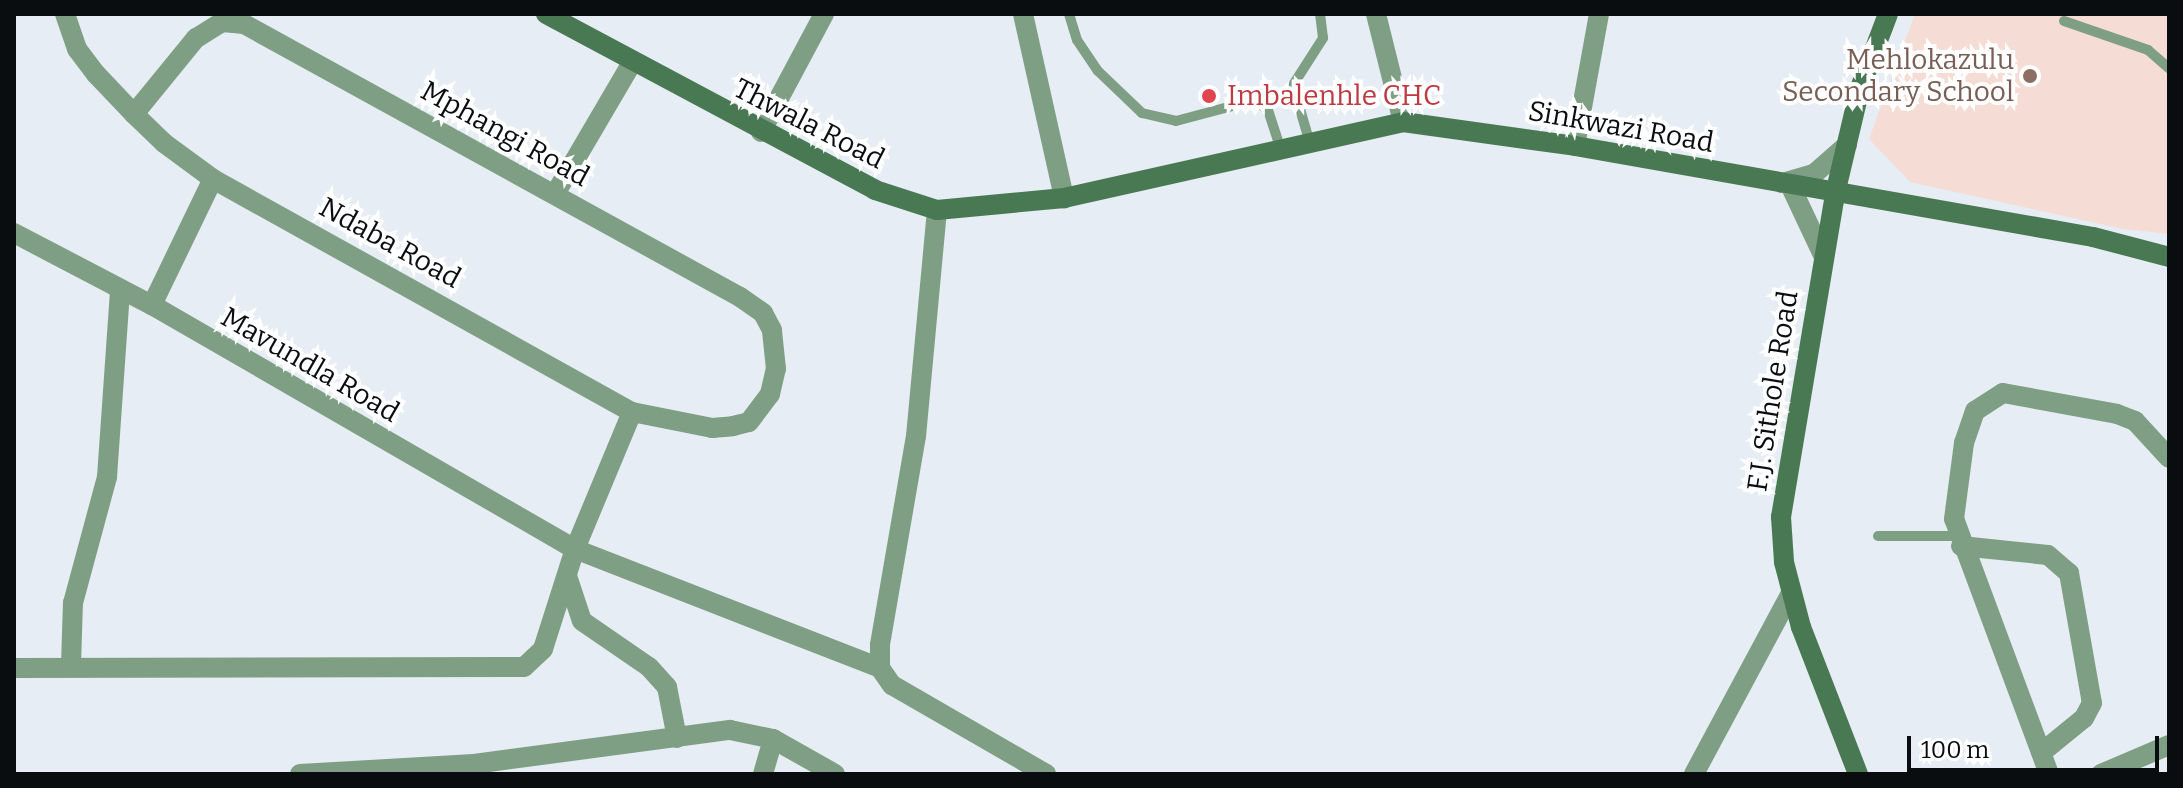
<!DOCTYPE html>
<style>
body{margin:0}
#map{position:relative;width:2183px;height:788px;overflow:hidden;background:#e6edf4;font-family:Bitter,serif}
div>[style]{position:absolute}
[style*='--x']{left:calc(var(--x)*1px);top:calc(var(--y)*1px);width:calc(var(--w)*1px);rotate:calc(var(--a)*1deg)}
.education>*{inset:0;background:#f5dcd4}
.lane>*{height:10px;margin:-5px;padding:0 5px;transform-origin:5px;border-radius:5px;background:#7f9f85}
.street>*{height:20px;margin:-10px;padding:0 10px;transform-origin:10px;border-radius:10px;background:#7f9f85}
.secondary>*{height:20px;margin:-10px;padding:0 10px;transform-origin:10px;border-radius:10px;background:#497953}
.dots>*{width:22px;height:22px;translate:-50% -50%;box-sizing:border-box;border:4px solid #fff;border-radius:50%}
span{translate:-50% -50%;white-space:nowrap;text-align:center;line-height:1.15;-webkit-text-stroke:8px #fff;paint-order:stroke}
.education-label{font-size:28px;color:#785e54}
.right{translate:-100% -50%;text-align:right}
.health-label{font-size:28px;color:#be3a42}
.left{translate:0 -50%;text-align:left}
.street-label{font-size:28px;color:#0a0d0f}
.frame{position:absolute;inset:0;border:16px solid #0a0d0f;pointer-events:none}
.scale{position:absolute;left:1907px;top:736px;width:252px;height:36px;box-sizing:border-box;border:4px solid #0a0d0f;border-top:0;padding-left:10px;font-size:24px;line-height:28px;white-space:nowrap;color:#0a0d0f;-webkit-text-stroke:6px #fff;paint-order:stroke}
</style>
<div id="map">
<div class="education">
<i style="clip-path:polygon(1915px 14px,2169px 14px,2169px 234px,2123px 229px,1910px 182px,1869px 139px)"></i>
</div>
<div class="lane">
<i style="--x:1069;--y:14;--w:27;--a:73"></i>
<i style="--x:1077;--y:40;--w:37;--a:56"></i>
<i style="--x:1098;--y:71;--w:61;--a:43.7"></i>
<i style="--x:1142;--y:113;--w:35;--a:13"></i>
<i style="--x:1176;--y:121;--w:82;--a:-14.9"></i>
<i style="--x:1255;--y:100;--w:16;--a:38"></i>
<i style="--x:1268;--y:110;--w:38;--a:72"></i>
<i style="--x:2064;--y:21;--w:89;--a:19"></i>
<i style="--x:2148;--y:50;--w:28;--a:41"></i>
<i style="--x:1309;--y:140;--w:57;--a:-106.2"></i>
<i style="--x:1293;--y:85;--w:56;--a:-57.4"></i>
<i style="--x:1323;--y:38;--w:24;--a:-97"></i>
<i style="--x:1878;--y:536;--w:81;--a:0"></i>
</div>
<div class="street">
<i style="--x:65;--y:14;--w:37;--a:71"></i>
<i style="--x:77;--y:49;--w:31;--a:53"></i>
<i style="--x:96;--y:74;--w:55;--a:46.5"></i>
<i style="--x:134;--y:114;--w:42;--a:44"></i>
<i style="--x:164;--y:143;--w:61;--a:36.3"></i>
<i style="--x:213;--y:179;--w:479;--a:29.1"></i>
<i style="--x:632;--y:412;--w:82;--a:11.3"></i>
<i style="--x:712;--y:428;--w:21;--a:-5"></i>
<i style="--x:733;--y:426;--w:16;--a:-14"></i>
<i style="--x:749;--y:422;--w:35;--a:-53"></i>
<i style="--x:770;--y:394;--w:26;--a:-77"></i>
<i style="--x:776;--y:369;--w:39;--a:-96"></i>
<i style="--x:772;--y:330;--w:19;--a:-118"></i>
<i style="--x:763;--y:313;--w:28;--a:-145"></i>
<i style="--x:740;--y:297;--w:566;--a:-151.17"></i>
<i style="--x:244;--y:24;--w:22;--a:-175"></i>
<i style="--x:222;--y:22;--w:31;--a:148"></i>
<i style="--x:196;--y:38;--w:98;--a:129.2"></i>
<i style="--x:1023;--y:14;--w:189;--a:77.4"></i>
<i style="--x:1376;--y:14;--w:111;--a:76"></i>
<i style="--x:761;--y:132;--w:134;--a:-61.9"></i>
<i style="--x:1575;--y:146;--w:134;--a:-79.7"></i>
<i style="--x:1782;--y:183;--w:33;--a:-16"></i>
<i style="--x:1814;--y:174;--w:44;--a:-41.3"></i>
<i style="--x:1791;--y:187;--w:75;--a:64.8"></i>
<i style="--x:555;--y:194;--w:154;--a:-59.6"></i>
<i style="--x:937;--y:210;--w:227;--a:95.3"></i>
<i style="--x:916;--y:436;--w:212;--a:99.8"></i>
<i style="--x:880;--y:645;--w:23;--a:90"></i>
<i style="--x:880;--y:668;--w:21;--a:55"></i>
<i style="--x:892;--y:685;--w:178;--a:30"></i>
<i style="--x:14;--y:233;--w:156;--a:27.6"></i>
<i style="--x:152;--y:305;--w:488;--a:30"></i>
<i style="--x:575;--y:549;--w:327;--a:21.3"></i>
<i style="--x:152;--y:305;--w:140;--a:-64.2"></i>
<i style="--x:1961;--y:546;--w:87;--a:5.9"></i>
<i style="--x:2048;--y:555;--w:28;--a:41"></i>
<i style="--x:2069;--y:573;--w:132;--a:80"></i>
<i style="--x:2092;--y:703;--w:17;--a:118"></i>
<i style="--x:2084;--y:718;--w:55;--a:140.9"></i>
<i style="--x:567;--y:576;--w:47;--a:71.6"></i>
<i style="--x:582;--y:621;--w:81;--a:34.5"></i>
<i style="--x:649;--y:667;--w:27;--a:48"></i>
<i style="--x:667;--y:687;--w:52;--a:78.9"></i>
<i style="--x:71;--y:665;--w:62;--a:-88.2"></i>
<i style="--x:73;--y:603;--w:131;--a:-74.9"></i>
<i style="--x:107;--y:477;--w:187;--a:-86"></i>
<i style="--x:14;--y:668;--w:510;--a:-0.11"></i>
<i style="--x:524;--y:667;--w:26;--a:-43"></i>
<i style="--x:543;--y:649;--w:105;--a:-72.3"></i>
<i style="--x:575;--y:549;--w:148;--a:-67.4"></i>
<i style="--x:300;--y:774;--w:174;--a:-3.3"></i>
<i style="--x:474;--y:764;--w:258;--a:-7.6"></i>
<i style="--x:730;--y:730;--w:44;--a:11.8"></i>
<i style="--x:773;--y:739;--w:71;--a:29.4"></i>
<i style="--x:763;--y:774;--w:36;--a:-74"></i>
<i style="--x:1694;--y:774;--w:205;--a:-61.8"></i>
<i style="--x:2049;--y:774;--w:272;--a:-110.4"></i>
<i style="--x:1954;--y:519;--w:77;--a:-82.5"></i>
<i style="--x:1964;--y:443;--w:34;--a:-71"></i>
<i style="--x:1975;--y:411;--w:33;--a:-33"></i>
<i style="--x:2003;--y:393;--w:116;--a:10.4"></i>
<i style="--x:2117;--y:414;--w:19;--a:21"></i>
<i style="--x:2135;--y:421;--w:50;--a:47.4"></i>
<i style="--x:2101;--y:774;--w:74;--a:-23.1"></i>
</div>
<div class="secondary">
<i style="--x:546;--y:14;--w:373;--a:28.1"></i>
<i style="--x:875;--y:190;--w:65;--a:17.9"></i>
<i style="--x:937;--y:210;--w:128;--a:-5.4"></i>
<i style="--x:1064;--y:198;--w:347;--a:-12.6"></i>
<i style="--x:1403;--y:122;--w:174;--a:7.9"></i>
<i style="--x:1575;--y:146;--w:526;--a:9.96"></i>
<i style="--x:2093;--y:237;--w:79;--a:14.7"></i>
<i style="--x:1858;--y:774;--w:158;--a:-111.2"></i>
<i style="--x:1801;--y:627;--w:67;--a:-104.7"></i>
<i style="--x:1784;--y:562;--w:45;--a:-93.8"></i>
<i style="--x:1781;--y:517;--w:327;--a:-80.5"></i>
<i style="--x:1835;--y:194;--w:109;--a:-76.7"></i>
<i style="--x:1860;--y:88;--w:79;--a:-69.3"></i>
</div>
<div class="dots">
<i style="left:2030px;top:76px;background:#8d6e63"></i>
<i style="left:1209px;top:96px;background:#e0444e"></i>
</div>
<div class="education-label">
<span class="right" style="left:2014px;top:76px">Mehlokazulu<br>Secondary School</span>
</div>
<div class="health-label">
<span class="left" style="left:1227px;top:96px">Imbalenhle CHC</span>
</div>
<div class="street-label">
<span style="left:809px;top:124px;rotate:27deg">Thwala Road</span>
<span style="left:1621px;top:127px;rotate:10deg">Sinkwazi Road</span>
<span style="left:505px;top:134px;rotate:29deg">Mphangi Road</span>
<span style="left:390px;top:243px;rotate:29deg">Ndaba Road</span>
<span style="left:310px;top:365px;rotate:30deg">Mavundla Road</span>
<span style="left:1773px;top:391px;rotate:-81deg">F.J. Sithole Road</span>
</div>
<div class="frame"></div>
<div class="scale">100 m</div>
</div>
